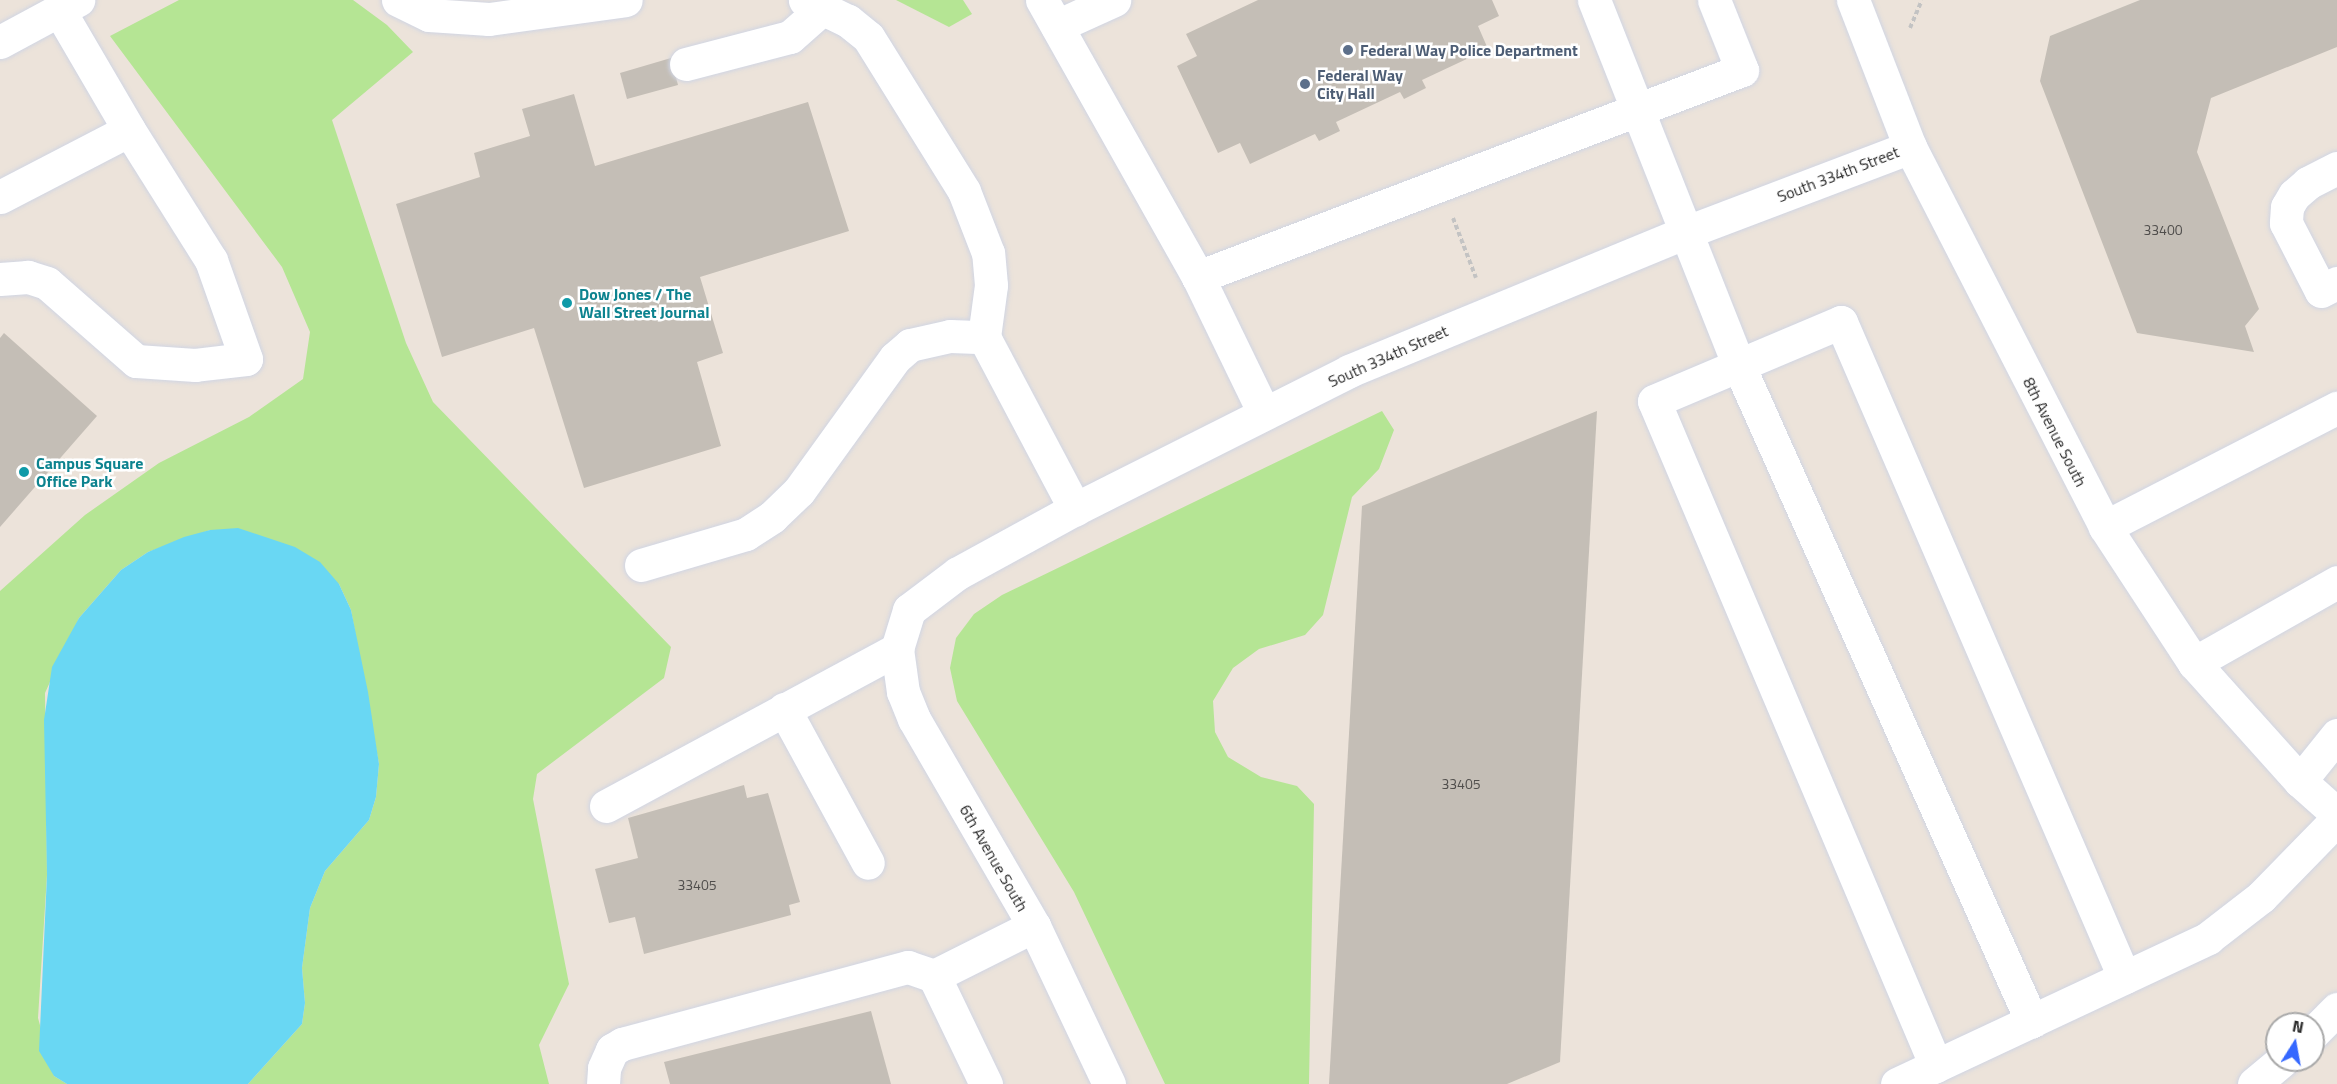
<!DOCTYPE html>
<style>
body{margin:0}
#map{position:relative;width:2337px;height:1084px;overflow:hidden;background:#ece3da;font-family:"Titillium Web",sans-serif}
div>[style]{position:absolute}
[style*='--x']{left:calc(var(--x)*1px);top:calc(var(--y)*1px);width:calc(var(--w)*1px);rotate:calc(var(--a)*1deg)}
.green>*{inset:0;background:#b5e594}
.water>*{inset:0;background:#69d7f3}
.building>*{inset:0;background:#c4beb6}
.path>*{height:4px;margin-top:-2px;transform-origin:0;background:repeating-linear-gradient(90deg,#c3c3c3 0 4.5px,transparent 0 7.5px)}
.roads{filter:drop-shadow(0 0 2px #d0d5e3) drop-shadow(0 0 2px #d0d5e3)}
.minor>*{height:33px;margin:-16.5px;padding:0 16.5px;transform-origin:16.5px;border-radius:16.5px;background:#fff}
.dots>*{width:16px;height:16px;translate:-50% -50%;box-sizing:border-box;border:3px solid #fff;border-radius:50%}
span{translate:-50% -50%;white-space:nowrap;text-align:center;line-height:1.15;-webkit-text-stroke:5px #fff;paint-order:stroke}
.number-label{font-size:14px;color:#504e4c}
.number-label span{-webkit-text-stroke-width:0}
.service-label{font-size:16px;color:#4e5e75;font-weight:700}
.left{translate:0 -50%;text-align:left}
.street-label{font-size:16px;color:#292929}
.culture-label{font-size:16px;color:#0d838f;font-weight:700}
.north{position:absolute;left:2265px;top:1012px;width:60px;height:60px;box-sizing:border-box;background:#fff;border:2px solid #a9a9a9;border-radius:50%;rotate:11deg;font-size:16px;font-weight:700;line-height:24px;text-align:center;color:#292929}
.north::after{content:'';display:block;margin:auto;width:21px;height:27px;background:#3568ff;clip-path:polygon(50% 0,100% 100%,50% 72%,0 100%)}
</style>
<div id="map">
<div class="green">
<i style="clip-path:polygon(179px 0,353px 0,387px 25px,413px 52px,332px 120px,406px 343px,433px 402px,671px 647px,664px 678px,537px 774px,533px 799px,569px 984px,539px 1045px,549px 1084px,248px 1084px,302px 1024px,305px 1003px,302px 968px,310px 908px,325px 871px,369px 820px,376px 797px,379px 764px,351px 610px,339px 584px,210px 530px,148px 552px,121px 570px,79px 618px,45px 693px,47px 875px,38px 1018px,54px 1076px,67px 1084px,0 1084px,0 591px,85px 515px,159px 463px,249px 417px,303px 379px,310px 332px,282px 267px,110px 36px)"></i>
<i style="clip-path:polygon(896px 0,963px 0,972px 14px,949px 27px)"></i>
<i style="clip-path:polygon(1382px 411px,1394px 430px,1379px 469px,1352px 497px,1323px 615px,1305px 635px,1259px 649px,1233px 668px,1213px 701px,1215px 732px,1228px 757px,1261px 777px,1297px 786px,1314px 804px,1309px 1084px,1165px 1084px,1074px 892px,957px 701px,950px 668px,956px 638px,974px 614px,1002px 595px)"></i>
</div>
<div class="water">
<i style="clip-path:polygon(238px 528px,295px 547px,320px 562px,339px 584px,351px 610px,368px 692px,379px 764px,376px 797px,369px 820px,325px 871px,310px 908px,302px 968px,305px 1003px,302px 1024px,248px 1084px,67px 1084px,54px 1076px,39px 1051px,47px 875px,44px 720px,52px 667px,79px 618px,121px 570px,148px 552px,184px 537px,210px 530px)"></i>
</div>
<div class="building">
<i style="clip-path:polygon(1258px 0,1492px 0,1499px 16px,1478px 26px,1488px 49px,1422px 80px,1426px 88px,1404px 99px,1400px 92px,1336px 122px,1340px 131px,1319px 141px,1315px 134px,1250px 164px,1240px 143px,1218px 153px,1177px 66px,1197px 56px,1186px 34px)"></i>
<i style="clip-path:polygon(2140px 0,2337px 0,2337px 47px,2211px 98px,2197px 152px,2259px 309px,2245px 326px,2254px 352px,2137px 333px,2040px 81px,2050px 36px)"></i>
<i style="clip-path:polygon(671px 58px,678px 85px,627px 99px,620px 73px)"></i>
<i style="clip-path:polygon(574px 94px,595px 166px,808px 102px,849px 231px,700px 277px,723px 353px,697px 362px,721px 446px,584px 488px,534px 328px,442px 357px,396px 204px,480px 177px,474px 153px,530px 136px,522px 109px)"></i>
<i style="clip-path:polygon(4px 333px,97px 416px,0 527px,0 338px)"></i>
<i style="clip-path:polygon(1597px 411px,1560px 1062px,1507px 1084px,1329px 1084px,1362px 506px)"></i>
<i style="clip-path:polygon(744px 785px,747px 798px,768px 793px,800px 902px,789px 905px,791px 915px,644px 954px,635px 917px,609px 923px,595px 869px,638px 858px,628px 818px)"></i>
<i style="clip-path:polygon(871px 1011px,891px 1084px,670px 1084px,664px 1062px)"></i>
</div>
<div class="path">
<i style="--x:1910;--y:28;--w:30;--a:-67"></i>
<i style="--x:1453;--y:218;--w:64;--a:69"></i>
</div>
<div class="roads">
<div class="minor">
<i style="--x:398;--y:0;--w:34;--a:26"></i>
<i style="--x:429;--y:15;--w:60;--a:3.8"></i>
<i style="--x:489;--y:19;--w:138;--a:-7.9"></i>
<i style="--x:1042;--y:0;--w:318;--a:60.6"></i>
<i style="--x:1198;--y:277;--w:151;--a:64.1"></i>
<i style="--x:1594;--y:0;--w:394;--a:68.4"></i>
<i style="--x:1739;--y:366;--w:718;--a:65.93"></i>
<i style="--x:1853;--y:0;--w:158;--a:68.8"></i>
<i style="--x:1910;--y:147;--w:427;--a:62.8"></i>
<i style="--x:2105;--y:527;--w:163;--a:56.8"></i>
<i style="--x:2194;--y:663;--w:159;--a:48.1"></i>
<i style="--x:2300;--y:781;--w:50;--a:41.7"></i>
<i style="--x:59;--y:10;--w:139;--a:59.7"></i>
<i style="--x:1057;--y:26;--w:63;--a:-24.5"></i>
<i style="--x:0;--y:42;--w:89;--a:-28.3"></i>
<i style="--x:686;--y:64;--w:107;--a:-14.6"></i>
<i style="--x:790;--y:37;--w:44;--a:-41.3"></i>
<i style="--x:2337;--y:168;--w:33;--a:153"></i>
<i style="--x:2308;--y:183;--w:18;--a:139"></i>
<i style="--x:2294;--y:195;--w:14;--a:120"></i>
<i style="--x:2287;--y:207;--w:16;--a:94"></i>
<i style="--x:2286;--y:223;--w:76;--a:62.8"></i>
<i style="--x:2321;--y:291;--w:18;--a:-27"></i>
<i style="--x:0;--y:197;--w:145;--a:-27.4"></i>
<i style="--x:129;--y:130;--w:154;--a:57.8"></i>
<i style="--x:211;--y:260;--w:105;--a:70.5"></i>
<i style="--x:246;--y:359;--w:51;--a:173.3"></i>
<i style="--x:195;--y:365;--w:59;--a:-176.1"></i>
<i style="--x:136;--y:361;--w:118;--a:-138.8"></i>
<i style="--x:47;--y:283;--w:20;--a:-162"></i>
<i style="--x:28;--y:277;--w:28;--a:176"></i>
<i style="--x:1198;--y:277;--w:582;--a:-20.83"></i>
<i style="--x:1742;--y:70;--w:75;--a:-111.8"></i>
<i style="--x:984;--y:337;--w:195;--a:62.1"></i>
<i style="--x:2105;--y:527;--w:261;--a:-27.2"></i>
<i style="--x:641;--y:565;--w:109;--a:-16.4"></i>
<i style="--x:746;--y:534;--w:31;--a:-33"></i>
<i style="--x:772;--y:517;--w:37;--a:-44"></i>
<i style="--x:799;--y:491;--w:164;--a:-54.2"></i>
<i style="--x:895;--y:358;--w:20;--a:-41"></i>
<i style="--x:910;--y:345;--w:41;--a:-12.7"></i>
<i style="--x:950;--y:336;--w:34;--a:2"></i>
<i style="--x:984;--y:337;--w:52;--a:-82.3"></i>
<i style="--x:991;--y:285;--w:32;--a:-95"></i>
<i style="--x:988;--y:253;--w:66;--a:-111.2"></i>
<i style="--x:964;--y:191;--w:181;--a:-121.9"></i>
<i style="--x:868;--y:37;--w:26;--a:-141"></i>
<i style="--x:848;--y:21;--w:48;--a:-154"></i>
<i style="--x:2194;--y:663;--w:164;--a:-29.5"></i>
<i style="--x:784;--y:709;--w:175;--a:61.4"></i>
<i style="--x:2300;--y:781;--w:59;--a:-51.2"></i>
<i style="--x:606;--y:806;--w:331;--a:-28.3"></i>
<i style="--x:934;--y:976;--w:112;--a:-26.6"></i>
<i style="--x:2313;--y:1033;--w:34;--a:-45"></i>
<i style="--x:1936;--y:1066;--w:722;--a:-112.98"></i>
<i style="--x:1654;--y:401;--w:203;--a:-22.9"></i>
<i style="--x:1841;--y:322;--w:714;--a:66.63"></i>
<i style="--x:603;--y:1084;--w:16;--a:-86"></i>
<i style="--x:604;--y:1068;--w:20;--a:-66"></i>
<i style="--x:612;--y:1050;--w:12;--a:-31"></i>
<i style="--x:622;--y:1044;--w:296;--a:-15.1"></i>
<i style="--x:908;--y:967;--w:28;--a:19"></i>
<i style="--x:934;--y:976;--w:120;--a:64.3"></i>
<i style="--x:1109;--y:1084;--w:175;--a:-115.4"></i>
<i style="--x:1034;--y:926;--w:239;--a:-120.1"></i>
<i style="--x:914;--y:719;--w:29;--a:-112"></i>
<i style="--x:903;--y:692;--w:43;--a:-97.9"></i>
<i style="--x:897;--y:649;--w:41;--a:-72.9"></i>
<i style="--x:909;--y:610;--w:61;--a:-37.1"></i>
<i style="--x:958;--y:573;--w:133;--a:-28.7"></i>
<i style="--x:1075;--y:509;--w:307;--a:-26.7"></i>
<i style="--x:1349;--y:371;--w:362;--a:-22.4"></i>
<i style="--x:1684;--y:233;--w:242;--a:-20.8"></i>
<i style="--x:1897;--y:1084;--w:344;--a:-25.1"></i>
<i style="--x:2208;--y:938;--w:67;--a:-37.7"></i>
<i style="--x:2261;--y:897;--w:109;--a:-45.7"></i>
<i style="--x:2254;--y:1084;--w:38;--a:-40"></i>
</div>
</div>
<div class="dots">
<i style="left:1348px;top:50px;background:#5c6f8a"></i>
<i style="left:1305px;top:84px;background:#5c6f8a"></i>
<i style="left:567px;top:303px;background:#0f9aa8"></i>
<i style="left:24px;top:472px;background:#0f9aa8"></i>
</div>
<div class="number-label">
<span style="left:2163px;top:230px">33400</span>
<span style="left:1461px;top:784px">33405</span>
<span style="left:697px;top:885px">33405</span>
</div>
<div class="service-label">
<span class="left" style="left:1360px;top:50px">Federal Way Police Department</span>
<span class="left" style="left:1317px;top:84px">Federal Way<br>City Hall</span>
</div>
<div class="street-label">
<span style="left:1838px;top:174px;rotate:-21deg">South 334th Street</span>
<span style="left:1388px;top:356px;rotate:-24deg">South 334th Street</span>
<span style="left:2055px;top:432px;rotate:63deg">8th Avenue South</span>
<span style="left:994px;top:858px;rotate:60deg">6th Avenue South</span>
</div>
<div class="culture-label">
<span class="left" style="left:579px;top:303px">Dow Jones / The<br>Wall Street Journal</span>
<span class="left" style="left:36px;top:472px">Campus Square<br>Office Park</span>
</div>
<div class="north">N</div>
</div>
